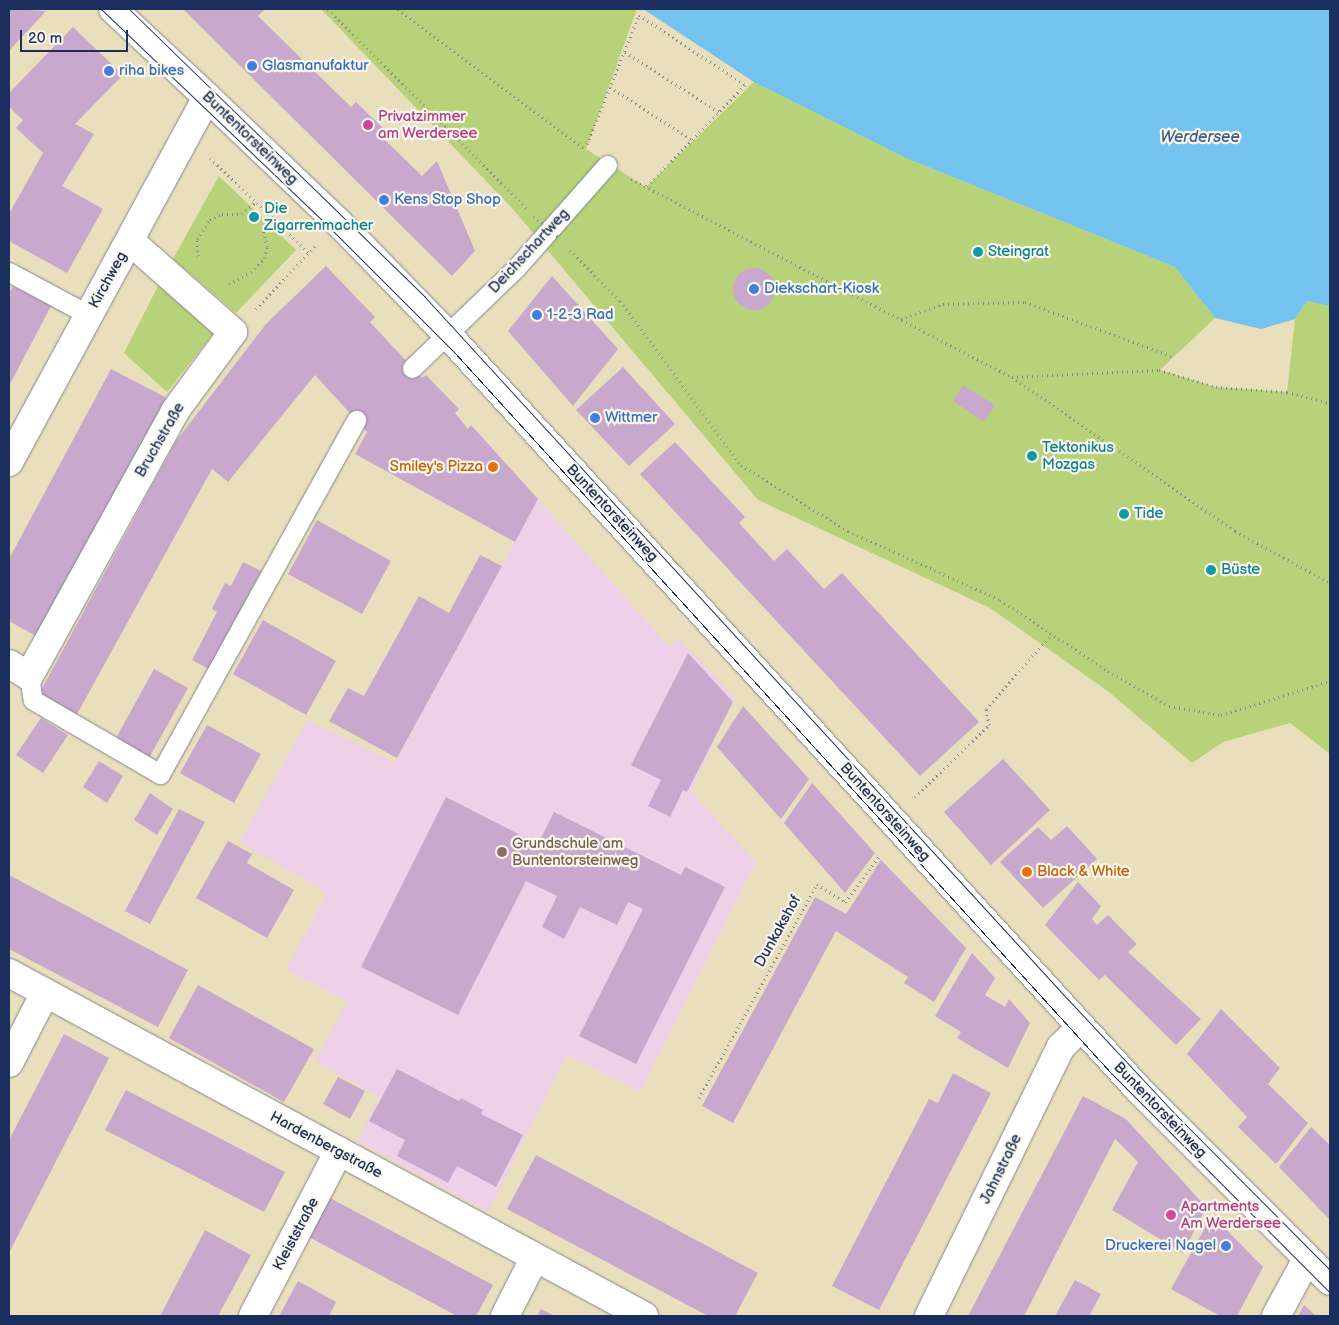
<!DOCTYPE html>
<meta charset="utf-8">
<style>
body{margin:0}
#map{position:relative;width:1339px;height:1325px;overflow:hidden;background:#e9dfbc;font-family:"Balsamiq Sans",sans-serif}
div>[style]{position:absolute}
[style*='--x']{left:calc(var(--x)*1px);top:calc(var(--y)*1px);width:calc(var(--w)*1px);rotate:calc(var(--a)*1deg)}
.built>*{inset:0;background:#eed0e8}
.green>*{inset:0;background:#b7d278}
.water>*{inset:0;background:#74c2ee}
.building>*{inset:0;background:#c8a9cd}
.round{border-radius:50%}
.path>*{height:3px;margin-top:-1.5px;transform-origin:0;background:repeating-linear-gradient(90deg,#82878d 0 1px,transparent 0 5px)}
.roads{filter:drop-shadow(0 0 1px #82878d) drop-shadow(0 0 1px #82878d)}
.service>*{height:19px;margin:-9.5px;padding:0 9.5px;transform-origin:9.5px;border-radius:9.5px;background:#fff}
.minor>*{height:28px;margin:-14px;padding:0 14px;transform-origin:14px;border-radius:14px;background:#fff}
.tertiary>*{height:28px;margin:-14px;padding:0 14px;transform-origin:14px;border-radius:14px;background:#fff}
.tram>*{height:1px;margin:-0.5px;padding:0 0.5px;transform-origin:0.5px;border-radius:0.5px;background:#1b2f5e}
.path-bridge>*{height:3px;margin-top:-1.5px;transform-origin:0;background:repeating-linear-gradient(90deg,#82878d 0 1px,transparent 0 5px)}
.dots>*{width:14px;height:14px;translate:-50% -50%;box-sizing:border-box;border:2px solid #fbf7ec;border-radius:50%}
span{translate:-50% -50%;white-space:nowrap;text-align:center;line-height:1.15;-webkit-text-stroke:4.5px #fbf7ec;paint-order:stroke}
.shop-label{font-size:15px;color:#366cbe}
.left{translate:0 -50%;text-align:left}
.right{translate:-100% -50%;text-align:right}
.hotel-label{font-size:15px;color:#b23c85}
.street-label{font-size:15px;color:#1b2f5e}
.culture-label{font-size:15px;color:#0d838f}
.food-label{font-size:15px;color:#c56008}
.education-label{font-size:15px;color:#785e54}
.water-label{font-size:16px;color:#365b89;font-style:italic}
.frame{position:absolute;inset:0;border:10px solid #1b2f5e;pointer-events:none}
.scale{position:absolute;left:20px;top:30px;width:108px;height:22px;box-sizing:border-box;border:2px solid #1b2f5e;border-top:0;padding-left:6px;font-size:15px;line-height:18px;white-space:nowrap;color:#1b2f5e;-webkit-text-stroke:4px #fbf7ec;paint-order:stroke}
</style>
<div id="map">
<div class="built">
<i style="clip-path:polygon(538px 499px,670px 648px,679px 638px,735px 697px,691px 792px,756px 862px,640px 1092px,567px 1055px,488px 1212px,357px 1141px,379px 1097px,315px 1061px,347px 1002px,286px 969px,327px 893px,239px 842px,308px 720px,395px 763px)"></i>
</div>
<div class="green">
<i style="clip-path:polygon(321px 9px,637px 9px,586px 149px,646px 187px,754px 82px,906px 158px,1175px 267px,1215px 318px,1160px 370px,1216px 387px,1287px 392px,1295px 319px,1307px 301px,1330px 306px,1330px 754px,1290px 723px,1223px 742px,1192px 763px,1109px 692px,990px 608px,758px 500px,512px 208px)"></i>
<i style="clip-path:polygon(219px 176px,296px 250px,236px 313px,173px 259px)"></i>
<i style="clip-path:polygon(159px 284px,215px 331px,167px 392px,124px 353px)"></i>
</div>
<div class="water">
<i style="clip-path:polygon(643px 9px,1330px 9px,1330px 306px,1307px 301px,1295px 319px,1261px 329px,1215px 318px,1175px 267px,906px 158px,754px 82px)"></i>
</div>
<div class="building">
<i style="clip-path:polygon(9px 9px,46px 11px,9px 51px)"></i>
<i style="clip-path:polygon(183px 9px,265px 9px,258px 16px,351px 107px,356px 102px,390px 135px,385px 140px,422px 176px,437px 161px,475px 251px,452px 276px)"></i>
<i style="clip-path:polygon(73px 27px,123px 75px,75px 124px,94px 134px,62px 186px,103px 209px,67px 273px,9px 241px,9px 214px,43px 153px,16px 128px,23px 120px,9px 107px,9px 93px)"></i>
<i style="clip-path:polygon(326px 266px,375px 317px,370px 322px,422px 378px,426px 375px,459px 409px,455px 413px,468px 429px,471px 425px,538px 499px,515px 542px,355px 454px,367px 432px,315px 375px,228px 482px,212px 469px,76px 716px,38px 696px,176px 441px,266px 324px)"></i>
<i class="round" style="left:733px;top:268px;width:42px;height:42px"></i>
<i style="clip-path:polygon(552px 276px,618px 349px,573px 406px,508px 331px)"></i>
<i style="clip-path:polygon(13px 286px,51px 306px,9px 386px,9px 294px)"></i>
<i style="clip-path:polygon(623px 367px,675px 424px,629px 466px,576px 410px)"></i>
<i style="clip-path:polygon(111px 369px,167px 398px,38px 637px,9px 621px,9px 559px)"></i>
<i style="clip-path:polygon(963px 385px,995px 405px,984px 422px,953px 401px)"></i>
<i style="clip-path:polygon(675px 442px,745px 517px,739px 523px,774px 561px,787px 549px,824px 589px,842px 573px,979px 722px,920px 776px,640px 474px)"></i>
<i style="clip-path:polygon(317px 520px,391px 561px,362px 614px,288px 574px)"></i>
<i style="clip-path:polygon(480px 555px,502px 566px,397px 758px,329px 721px,348px 688px,364px 696px,419px 596px,449px 613px)"></i>
<i style="clip-path:polygon(243px 562px,261px 571px,209px 669px,192px 660px,217px 612px,212px 609px,225px 583px,231px 586px)"></i>
<i style="clip-path:polygon(263px 620px,336px 661px,306px 715px,233px 674px)"></i>
<i style="clip-path:polygon(688px 653px,733px 702px,687px 792px,683px 790px,670px 817px,648px 806px,661px 780px,631px 765px)"></i>
<i style="clip-path:polygon(154px 669px,188px 688px,149px 758px,115px 740px)"></i>
<i style="clip-path:polygon(743px 706px,809px 779px,781px 819px,717px 747px)"></i>
<i style="clip-path:polygon(41px 718px,68px 735px,43px 773px,16px 755px)"></i>
<i style="clip-path:polygon(207px 725px,261px 754px,234px 803px,180px 773px)"></i>
<i style="clip-path:polygon(1003px 759px,1050px 810px,991px 865px,944px 812px)"></i>
<i style="clip-path:polygon(99px 761px,123px 776px,107px 803px,83px 787px)"></i>
<i style="clip-path:polygon(812px 783px,875px 853px,845px 893px,784px 823px)"></i>
<i style="clip-path:polygon(150px 793px,173px 809px,157px 835px,134px 820px)"></i>
<i style="clip-path:polygon(446px 797px,538px 844px,554px 812px,681px 875px,685px 867px,725px 887px,636px 1064px,579px 1036px,643px 909px,628px 902px,617px 925px,580px 907px,564px 939px,542px 927px,557px 896px,526px 881px,458px 1015px,361px 967px)"></i>
<i style="clip-path:polygon(179px 809px,205px 822px,150px 924px,125px 911px)"></i>
<i style="clip-path:polygon(1067px 826px,1097px 859px,1043px 908px,1000px 862px,1038px 827px,1051px 840px)"></i>
<i style="clip-path:polygon(228px 841px,252px 854px,247px 863px,294px 890px,267px 938px,196px 898px)"></i>
<i style="clip-path:polygon(881px 860px,966px 948px,934px 1002px,904px 983px,908px 977px,836px 931px,733px 1123px,702px 1106px,815px 897px,846px 914px)"></i>
<i style="clip-path:polygon(9px 875px,188px 970px,158px 1027px,9px 949px)"></i>
<i style="clip-path:polygon(1078px 882px,1101px 906px,1092px 919px,1097px 925px,1108px 915px,1137px 944px,1128px 952px,1201px 1019px,1176px 1045px,1105px 975px,1099px 980px,1045px 925px)"></i>
<i style="clip-path:polygon(972px 953px,995px 978px,985px 995px,1005px 1007px,1009px 999px,1030px 1023px,1008px 1068px,957px 1038px,961px 1032px,935px 1016px)"></i>
<i style="clip-path:polygon(198px 985px,314px 1049px,284px 1102px,169px 1038px)"></i>
<i style="clip-path:polygon(1221px 1009px,1280px 1068px,1268px 1084px,1308px 1123px,1276px 1164px,1238px 1127px,1247px 1117px,1187px 1054px)"></i>
<i style="clip-path:polygon(64px 1034px,109px 1058px,9px 1253px,9px 1140px)"></i>
<i style="clip-path:polygon(397px 1069px,459px 1101px,461px 1098px,483px 1110px,481px 1114px,523px 1135px,496px 1187px,457px 1166px,448px 1183px,397px 1156px,405px 1140px,369px 1121px)"></i>
<i style="clip-path:polygon(953px 1073px,991px 1093px,879px 1310px,832px 1286px,929px 1099px,938px 1103px)"></i>
<i style="clip-path:polygon(338px 1077px,365px 1091px,350px 1119px,323px 1104px)"></i>
<i style="clip-path:polygon(126px 1090px,285px 1172px,264px 1212px,105px 1130px)"></i>
<i style="clip-path:polygon(1083px 1096px,1126px 1119px,1206px 1207px,1183px 1253px,1112px 1210px,1138px 1162px,1115px 1139px,1024px 1316px,968px 1316px)"></i>
<i style="clip-path:polygon(1311px 1127px,1330px 1145px,1330px 1220px,1279px 1167px)"></i>
<i style="clip-path:polygon(536px 1155px,758px 1273px,735px 1316px,708px 1316px,507px 1209px)"></i>
<i style="clip-path:polygon(328px 1197px,493px 1285px,476px 1316px,457px 1316px,307px 1236px)"></i>
<i style="clip-path:polygon(1212px 1215px,1263px 1267px,1237px 1316px,1220px 1316px,1171px 1289px)"></i>
<i style="clip-path:polygon(205px 1230px,251px 1255px,218px 1316px,160px 1316px)"></i>
<i style="clip-path:polygon(1075px 1280px,1101px 1294px,1089px 1316px,1055px 1316px)"></i>
<i style="clip-path:polygon(298px 1281px,336px 1302px,329px 1316px,279px 1316px)"></i>
<i style="clip-path:polygon(1304px 1305px,1316px 1316px,1298px 1316px)"></i>
<i style="clip-path:polygon(541px 1309px,555px 1316px,537px 1316px)"></i>
</div>
<div class="path">
<i style="--x:328;--y:9;--w:284;--a:45.1"></i>
<i style="--x:398;--y:9;--w:232;--a:36.8"></i>
<i style="--x:625;--y:52;--w:112;--a:32.6"></i>
<i style="--x:610;--y:87;--w:98;--a:32.9"></i>
<i style="--x:587;--y:144;--w:139;--a:-68"></i>
<i style="--x:639;--y:15;--w:127;--a:33.4"></i>
<i style="--x:745;--y:85;--w:142;--a:134.1"></i>
<i style="--x:210;--y:158;--w:137;--a:43.8"></i>
<i style="--x:631;--y:179;--w:429;--a:27.5"></i>
<i style="--x:1012;--y:377;--w:271;--a:34.6"></i>
<i style="--x:1235;--y:531;--w:108;--a:28.7"></i>
<i style="--x:570;--y:250;--w:71;--a:45.6"></i>
<i style="--x:620;--y:301;--w:204;--a:53.6"></i>
<i style="--x:741;--y:465;--w:126;--a:31.7"></i>
<i style="--x:848;--y:531;--w:167;--a:24.4"></i>
<i style="--x:1000;--y:600;--w:129;--a:33.3"></i>
<i style="--x:1108;--y:671;--w:70;--a:29.8"></i>
<i style="--x:1169;--y:706;--w:53;--a:9.8"></i>
<i style="--x:1221;--y:715;--w:114;--a:-17.3"></i>
<i style="--x:198;--y:256;--w:17;--a:-93"></i>
<i style="--x:197;--y:239;--w:23;--a:-56"></i>
<i style="--x:210;--y:220;--w:13;--a:-27"></i>
<i style="--x:222;--y:214;--w:20;--a:0"></i>
<i style="--x:242;--y:214;--w:18;--a:-41"></i>
<i style="--x:229;--y:284;--w:25;--a:-29"></i>
<i style="--x:251;--y:272;--w:20;--a:-45"></i>
<i style="--x:265;--y:258;--w:11;--a:-80"></i>
<i style="--x:267;--y:247;--w:17;--a:-103"></i>
<i style="--x:263;--y:230;--w:16;--a:-45"></i>
<i style="--x:256;--y:309;--w:86;--a:-46.9"></i>
<i style="--x:901;--y:319;--w:45;--a:-19.7"></i>
<i style="--x:943;--y:304;--w:82;--a:-1.4"></i>
<i style="--x:1025;--y:302;--w:159;--a:20.3"></i>
<i style="--x:1012;--y:377;--w:147;--a:-2.7"></i>
<i style="--x:1159;--y:370;--w:59;--a:16.6"></i>
<i style="--x:1216;--y:387;--w:71;--a:4"></i>
<i style="--x:1287;--y:392;--w:44;--a:14.3"></i>
<i style="--x:915;--y:797;--w:103;--a:-44.2"></i>
<i style="--x:989;--y:725;--w:16;--a:-101"></i>
<i style="--x:986;--y:709;--w:100;--a:-48.7"></i>
<i style="--x:699;--y:1098;--w:244;--a:-61.1"></i>
<i style="--x:817;--y:884;--w:33;--a:33"></i>
<i style="--x:845;--y:902;--w:59;--a:-53.3"></i>
</div>
<div class="roads">
<div class="service">
<i style="--x:9;--y:272;--w:91;--a:28.3"></i>
<i style="--x:412;--y:368;--w:143;--a:-43.9"></i>
<i style="--x:515;--y:269;--w:139;--a:-48.5"></i>
<i style="--x:29;--y:676;--w:24;--a:81"></i>
<i style="--x:33;--y:700;--w:147;--a:30.2"></i>
<i style="--x:160;--y:774;--w:405;--a:-61"></i>
</div>
<div class="minor">
<i style="--x:9;--y:462;--w:415;--a:-61.5"></i>
<i style="--x:207;--y:97;--w:182;--a:43.7"></i>
<i style="--x:339;--y:223;--w:156;--a:45.8"></i>
<i style="--x:448;--y:335;--w:1023;--a:47.53"></i>
<i style="--x:1139;--y:1090;--w:270;--a:45"></i>
<i style="--x:9;--y:664;--w:23;--a:31"></i>
<i style="--x:29;--y:676;--w:303;--a:-61.1"></i>
<i style="--x:175;--y:411;--w:98;--a:-53.7"></i>
<i style="--x:233;--y:332;--w:137;--a:-138.5"></i>
<i style="--x:9;--y:973;--w:722;--a:28.38"></i>
<i style="--x:9;--y:1063;--w:79;--a:-62.8"></i>
<i style="--x:253;--y:1316;--w:186;--a:-62.5"></i>
<i style="--x:505;--y:1316;--w:66;--a:-63"></i>
<i style="--x:929;--y:1316;--w:300;--a:-63.9"></i>
<i style="--x:1061;--y:1047;--w:28;--a:-45"></i>
<i style="--x:1276;--y:1316;--w:65;--a:-61.5"></i>
</div>
<div class="tertiary">
<i style="--x:113;--y:9;--w:129;--a:43.1"></i>
</div>
</div>
<div class="tram">
<i style="--x:101;--y:9;--w:320;--a:43.7"></i>
<i style="--x:332;--y:230;--w:173;--a:45"></i>
<i style="--x:454;--y:352;--w:975;--a:47.66"></i>
<i style="--x:1111;--y:1073;--w:310;--a:45.1"></i>
<i style="--x:129;--y:9;--w:412;--a:44.2"></i>
<i style="--x:424;--y:296;--w:943;--a:47.53"></i>
<i style="--x:1061;--y:992;--w:170;--a:46.9"></i>
<i style="--x:1177;--y:1116;--w:217;--a:45.2"></i>
</div>
<div class="path-bridge">
<i style="--x:534;--y:216;--w:33;--a:41"></i>
</div>
<div class="dots">
<i style="left:252px;top:66px;background:#3f7fe0"></i>
<i style="left:109px;top:71px;background:#3f7fe0"></i>
<i style="left:368px;top:125px;background:#d1479c"></i>
<i style="left:384px;top:200px;background:#3f7fe0"></i>
<i style="left:254px;top:217px;background:#0f9aa8"></i>
<i style="left:978px;top:252px;background:#0f9aa8"></i>
<i style="left:754px;top:289px;background:#3f7fe0"></i>
<i style="left:537px;top:315px;background:#3f7fe0"></i>
<i style="left:595px;top:418px;background:#3f7fe0"></i>
<i style="left:1032px;top:456px;background:#0f9aa8"></i>
<i style="left:493px;top:467px;background:#e8710a"></i>
<i style="left:1124px;top:514px;background:#0f9aa8"></i>
<i style="left:1211px;top:570px;background:#0f9aa8"></i>
<i style="left:502px;top:852px;background:#8d6e63"></i>
<i style="left:1027px;top:872px;background:#e8710a"></i>
<i style="left:1171px;top:1215px;background:#d1479c"></i>
<i style="left:1226px;top:1246px;background:#3f7fe0"></i>
</div>
<div class="shop-label">
<span class="left" style="left:262px;top:66px">Glasmanufaktur</span>
<span class="left" style="left:119px;top:71px">riha bikes</span>
<span class="left" style="left:394px;top:200px">Kens Stop Shop</span>
<span class="left" style="left:764px;top:289px">Diekschart-Kiosk</span>
<span class="left" style="left:547px;top:315px">1-2-3 Rad</span>
<span class="left" style="left:605px;top:418px">Wittmer</span>
<span class="right" style="left:1216px;top:1246px">Druckerei Nagel</span>
</div>
<div class="hotel-label">
<span class="left" style="left:378px;top:125px">Privatzimmer<br>am Werdersee</span>
<span class="left" style="left:1181px;top:1215px">Apartments<br>Am Werdersee</span>
</div>
<div class="street-label">
<span style="left:250px;top:138px;rotate:44deg">Buntentorsteinweg</span>
<span style="left:529px;top:251px;rotate:-47deg">Deichschartweg</span>
<span style="left:108px;top:280px;rotate:-61deg">Kirchweg</span>
<span style="left:160px;top:440px;rotate:-60deg">Bruchstraße</span>
<span style="left:612px;top:513px;rotate:47deg">Buntentorsteinweg</span>
<span style="left:885px;top:812px;rotate:48deg">Buntentorsteinweg</span>
<span style="left:778px;top:931px;rotate:-61deg">Dunkakshof</span>
<span style="left:1160px;top:1110px;rotate:46deg">Buntentorsteinweg</span>
<span style="left:326px;top:1145px;rotate:28deg">Hardenbergstraße</span>
<span style="left:1001px;top:1169px;rotate:-64deg">Jahnstraße</span>
<span style="left:296px;top:1234px;rotate:-62deg">Kleiststraße</span>
</div>
<div class="culture-label">
<span class="left" style="left:264px;top:217px">Die<br>Zigarrenmacher</span>
<span class="left" style="left:988px;top:252px">Steingrat</span>
<span class="left" style="left:1042px;top:456px">Tektonikus<br>Mozgas</span>
<span class="left" style="left:1134px;top:514px">Tide</span>
<span class="left" style="left:1221px;top:570px">Büste</span>
</div>
<div class="food-label">
<span class="right" style="left:483px;top:467px">Smiley's Pizza</span>
<span class="left" style="left:1037px;top:872px">Black &amp; White</span>
</div>
<div class="education-label">
<span class="left" style="left:512px;top:852px">Grundschule am<br>Buntentorsteinweg</span>
</div>
<div class="water-label">
<span style="left:1200px;top:138px">Werdersee</span>
</div>
<div class="frame"></div>
<div class="scale">20 m</div>
</div>
